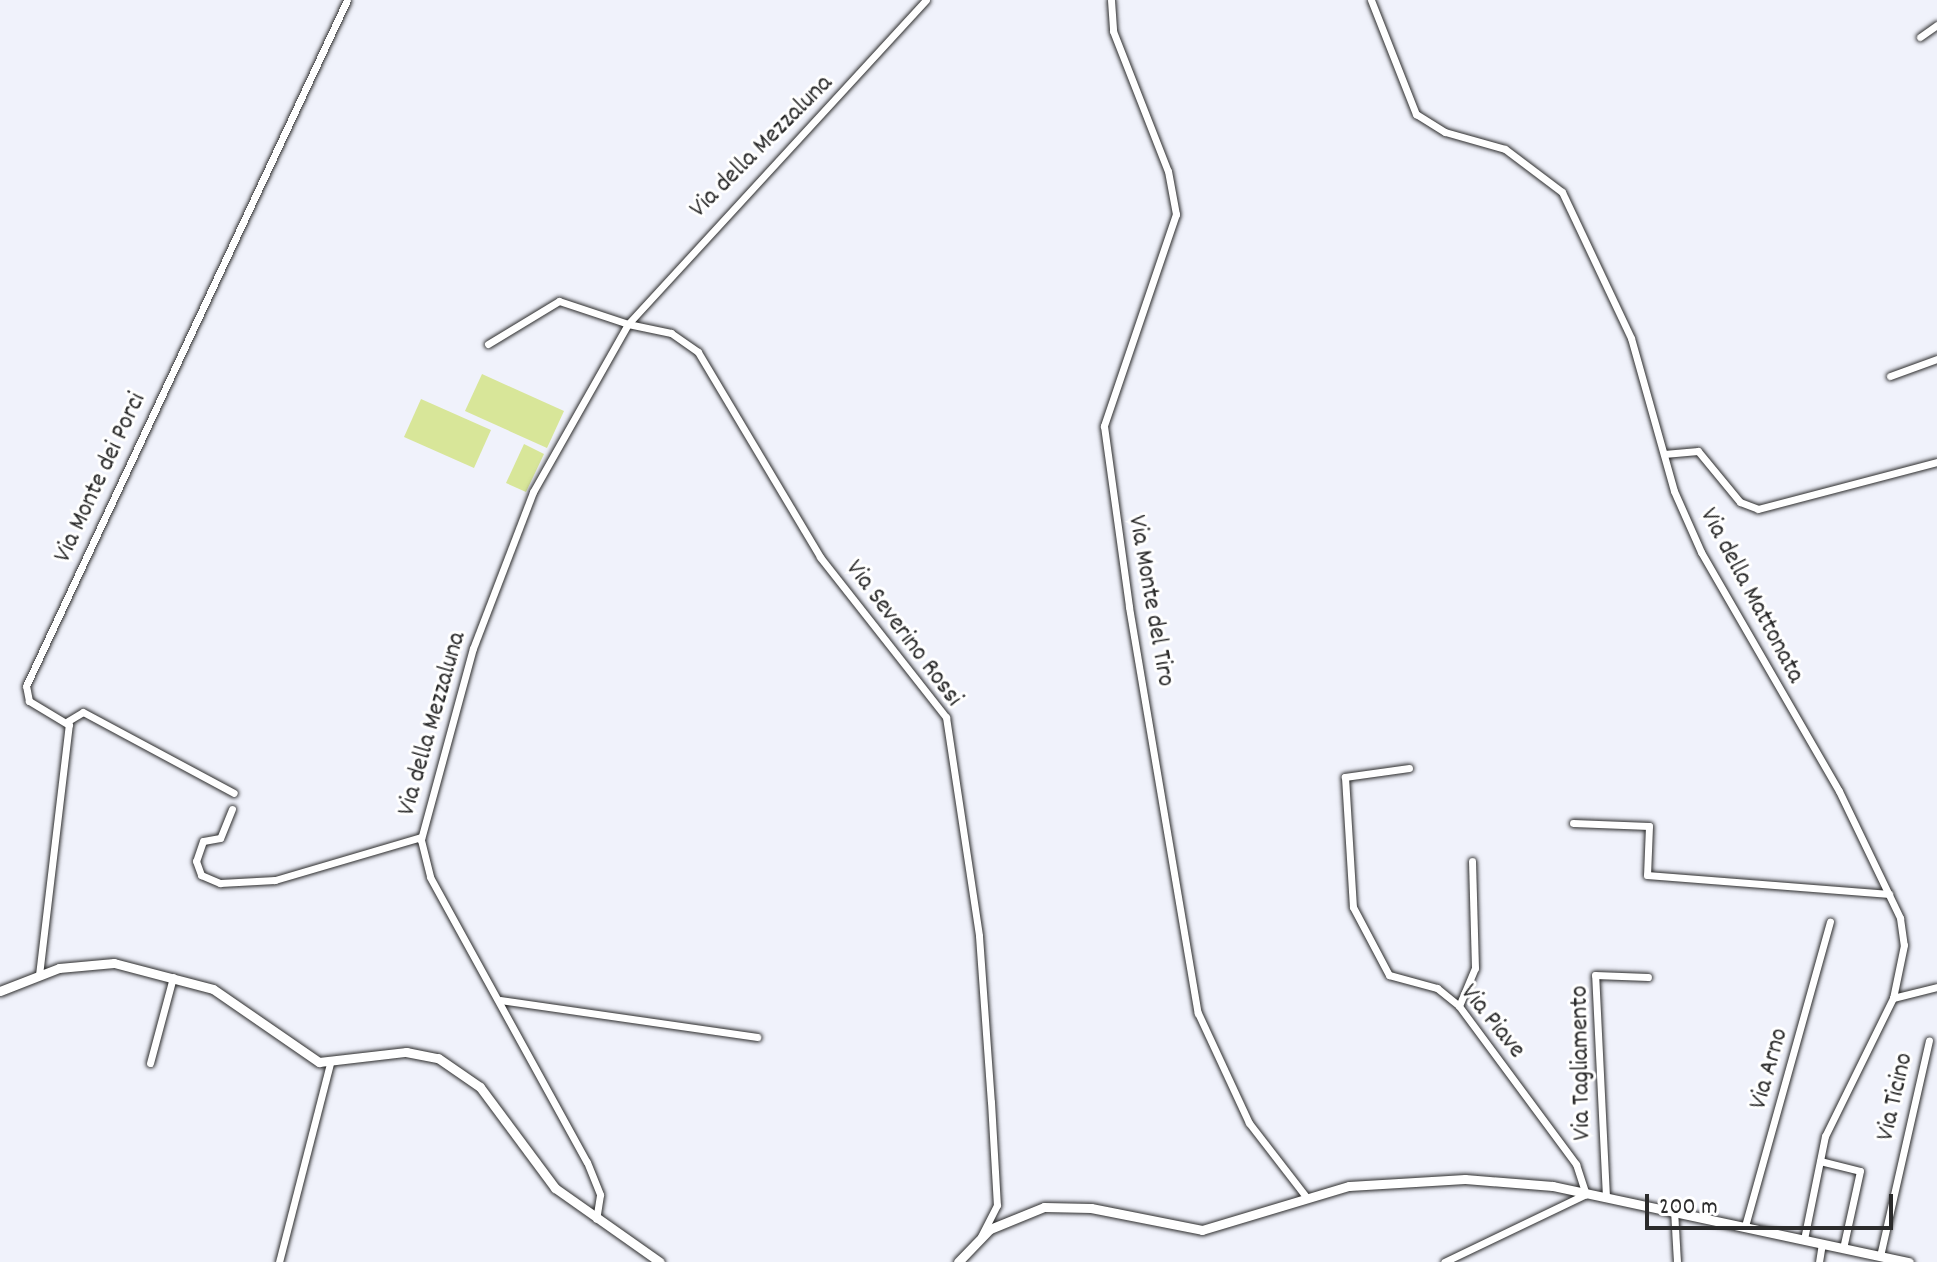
<!DOCTYPE html>
<style>
body{margin:0}
#map{position:relative;width:1937px;height:1262px;overflow:hidden;background:#f0f2fb;font-family:Dekko,sans-serif}
div>[style]{position:absolute}
[style*='--x']{left:calc(var(--x)*1px);top:calc(var(--y)*1px);width:calc(var(--w)*1px);rotate:calc(var(--a)*1deg)}
.green>*{inset:0;background:#d8e699}
.roads{filter:drop-shadow(0 0 2px #2b2b2b) drop-shadow(0 0 2px #2b2b2b)}
.street>*{height:7px;margin:-3.5px;padding:0 3.5px;transform-origin:3.5px;border-radius:3.5px;background:#fff}
.secondary>*{height:9px;margin:-4.5px;padding:0 4.5px;transform-origin:4.5px;border-radius:4.5px;background:#fff}
span{translate:-50% -50%;white-space:nowrap;text-align:center;line-height:1.15;-webkit-text-stroke:6px #fff;paint-order:stroke}
.street-label{font-size:26px;color:#2b2b2b}
.scale{position:absolute;left:1645px;top:1194px;width:248px;height:36px;box-sizing:border-box;border:4px solid #2b2b2b;border-top:0;padding-left:10px;font-size:24px;line-height:28px;white-space:nowrap;color:#2b2b2b;-webkit-text-stroke:6px #fff;paint-order:stroke}
</style>
<div id="map">
<div class="green">
<i style="clip-path:polygon(482px 374px,564px 411px,547px 448px,465px 411px)"></i>
<i style="clip-path:polygon(421px 399px,491px 430px,474px 468px,404px 437px)"></i>
<i style="clip-path:polygon(524px 444px,544px 454px,526px 492px,506px 483px)"></i>
</div>
<div class="roads">
<div class="street">
<i style="--x:1111;--y:0;--w:31;--a:86"></i>
<i style="--x:1113;--y:31;--w:150;--a:68.6"></i>
<i style="--x:1168;--y:171;--w:44;--a:79.5"></i>
<i style="--x:1176;--y:214;--w:224;--a:108.8"></i>
<i style="--x:1104;--y:426;--w:183;--a:82.1"></i>
<i style="--x:1129;--y:607;--w:412;--a:80.4"></i>
<i style="--x:1198;--y:1013;--w:121;--a:65.1"></i>
<i style="--x:1249;--y:1123;--w:95;--a:52.3"></i>
<i style="--x:1371;--y:0;--w:123;--a:68.5"></i>
<i style="--x:1416;--y:114;--w:34;--a:32"></i>
<i style="--x:1445;--y:132;--w:62;--a:15.8"></i>
<i style="--x:1505;--y:149;--w:71;--a:37"></i>
<i style="--x:1562;--y:192;--w:161;--a:64.7"></i>
<i style="--x:1631;--y:338;--w:159;--a:74.3"></i>
<i style="--x:1674;--y:491;--w:67;--a:66.1"></i>
<i style="--x:1701;--y:552;--w:276;--a:60"></i>
<i style="--x:1839;--y:791;--w:141;--a:64.3"></i>
<i style="--x:1900;--y:918;--w:27;--a:82"></i>
<i style="--x:1904;--y:945;--w:54;--a:101.7"></i>
<i style="--x:1893;--y:998;--w:154;--a:116.2"></i>
<i style="--x:1825;--y:1136;--w:105;--a:101.5"></i>
<i style="--x:1920;--y:37;--w:21;--a:-35"></i>
<i style="--x:628;--y:324;--w:44;--a:11.8"></i>
<i style="--x:671;--y:333;--w:33;--a:35"></i>
<i style="--x:698;--y:352;--w:239;--a:59.2"></i>
<i style="--x:820;--y:557;--w:204;--a:51.8"></i>
<i style="--x:946;--y:717;--w:221;--a:81.4"></i>
<i style="--x:979;--y:936;--w:166;--a:85.9"></i>
<i style="--x:991;--y:1102;--w:103;--a:86.7"></i>
<i style="--x:997;--y:1205;--w:35;--a:117"></i>
<i style="--x:628;--y:324;--w:440;--a:-47.4"></i>
<i style="--x:488;--y:344;--w:83;--a:-31.2"></i>
<i style="--x:559;--y:301;--w:73;--a:18.4"></i>
<i style="--x:628;--y:324;--w:193;--a:119.5"></i>
<i style="--x:533;--y:492;--w:167;--a:111"></i>
<i style="--x:473;--y:648;--w:199;--a:105.2"></i>
<i style="--x:421;--y:840;--w:38;--a:76"></i>
<i style="--x:430;--y:877;--w:325;--a:61.2"></i>
<i style="--x:587;--y:1162;--w:35;--a:68"></i>
<i style="--x:600;--y:1195;--w:24;--a:99"></i>
<i style="--x:1890;--y:376;--w:50;--a:-19.9"></i>
<i style="--x:1664;--y:454;--w:34;--a:-5"></i>
<i style="--x:1698;--y:451;--w:66;--a:50.5"></i>
<i style="--x:1740;--y:502;--w:19;--a:21"></i>
<i style="--x:1758;--y:509;--w:185;--a:-14.7"></i>
<i style="--x:68;--y:721;--w:17;--a:-31"></i>
<i style="--x:83;--y:712;--w:171;--a:28.2"></i>
<i style="--x:1409;--y:768;--w:65;--a:172"></i>
<i style="--x:1345;--y:777;--w:130;--a:86.5"></i>
<i style="--x:1353;--y:907;--w:77;--a:62.1"></i>
<i style="--x:1389;--y:975;--w:50;--a:15.2"></i>
<i style="--x:1437;--y:988;--w:28;--a:39"></i>
<i style="--x:1459;--y:1006;--w:197;--a:53.5"></i>
<i style="--x:1576;--y:1164;--w:32;--a:72"></i>
<i style="--x:1586;--y:1194;--w:157;--a:154.4"></i>
<i style="--x:232;--y:809;--w:31;--a:112"></i>
<i style="--x:220;--y:838;--w:17;--a:170"></i>
<i style="--x:203;--y:841;--w:21;--a:109"></i>
<i style="--x:196;--y:861;--w:15;--a:70"></i>
<i style="--x:201;--y:875;--w:21;--a:23"></i>
<i style="--x:220;--y:883;--w:55;--a:-3.1"></i>
<i style="--x:275;--y:880;--w:152;--a:-16.4"></i>
<i style="--x:1573;--y:823;--w:76;--a:2.3"></i>
<i style="--x:1649;--y:826;--w:49;--a:92.3"></i>
<i style="--x:1647;--y:875;--w:243;--a:4.5"></i>
<i style="--x:39;--y:975;--w:252;--a:-83.2"></i>
<i style="--x:69;--y:725;--w:47;--a:-149"></i>
<i style="--x:29;--y:701;--w:15;--a:-101"></i>
<i style="--x:26;--y:686;--w:757;--a:-64.92"></i>
<i style="--x:1893;--y:998;--w:45;--a:-14"></i>
<i style="--x:500;--y:1000;--w:260;--a:8.2"></i>
<i style="--x:1459;--y:1006;--w:41;--a:-67.2"></i>
<i style="--x:1475;--y:968;--w:107;--a:-91.6"></i>
<i style="--x:150;--y:1063;--w:89;--a:-75"></i>
<i style="--x:1820;--y:1161;--w:41;--a:14"></i>
<i style="--x:1860;--y:1171;--w:79;--a:102.4"></i>
<i style="--x:1606;--y:1197;--w:222;--a:-92.8"></i>
<i style="--x:1595;--y:975;--w:53;--a:2.2"></i>
<i style="--x:1674;--y:1210;--w:52;--a:86.7"></i>
<i style="--x:1745;--y:1226;--w:316;--a:-74.4"></i>
<i style="--x:1880;--y:1256;--w:221;--a:-77.2"></i>
<i style="--x:279;--y:1262;--w:204;--a:-75.6"></i>
<i style="--x:1819;--y:1262;--w:19;--a:-81"></i>
</div>
<div class="secondary">
<i style="--x:0;--y:991;--w:63;--a:-21.3"></i>
<i style="--x:59;--y:968;--w:55;--a:-5.2"></i>
<i style="--x:114;--y:963;--w:102;--a:14.7"></i>
<i style="--x:213;--y:989;--w:129;--a:34.6"></i>
<i style="--x:319;--y:1062;--w:88;--a:-6.6"></i>
<i style="--x:406;--y:1052;--w:33;--a:11"></i>
<i style="--x:438;--y:1058;--w:51;--a:34.6"></i>
<i style="--x:480;--y:1087;--w:126;--a:53.4"></i>
<i style="--x:555;--y:1188;--w:128;--a:35.2"></i>
<i style="--x:958;--y:1262;--w:46;--a:-45.9"></i>
<i style="--x:990;--y:1229;--w:58;--a:-22.2"></i>
<i style="--x:1044;--y:1207;--w:47;--a:1.2"></i>
<i style="--x:1091;--y:1208;--w:113;--a:11.2"></i>
<i style="--x:1202;--y:1230;--w:153;--a:-16.7"></i>
<i style="--x:1349;--y:1186;--w:116;--a:-3.5"></i>
<i style="--x:1465;--y:1179;--w:88;--a:4.5"></i>
<i style="--x:1553;--y:1186;--w:364;--a:12.1"></i>
</div>
</div>
<div class="street-label">
<span style="left:762px;top:147px;rotate:-45deg">Via della Mezzaluna</span>
<span style="left:101px;top:478px;rotate:-65deg">Via Monte dei Porci</span>
<span style="left:1751px;top:596px;rotate:62deg">Via della Mattonata</span>
<span style="left:1150px;top:601px;rotate:80deg">Via Monte del Tiro</span>
<span style="left:903px;top:634px;rotate:53deg">Via Severino Rossi</span>
<span style="left:433px;top:724px;rotate:-74deg">Via della Mezzaluna</span>
<span style="left:1492px;top:1022px;rotate:51deg">Via Piave</span>
<span style="left:1582px;top:1063px;rotate:-91deg">Via Tagliamento</span>
<span style="left:1770px;top:1069px;rotate:-74deg">Via Arno</span>
<span style="left:1896px;top:1097px;rotate:-77deg">Via Ticino</span>
</div>
<div class="scale">200 m</div>
</div>
